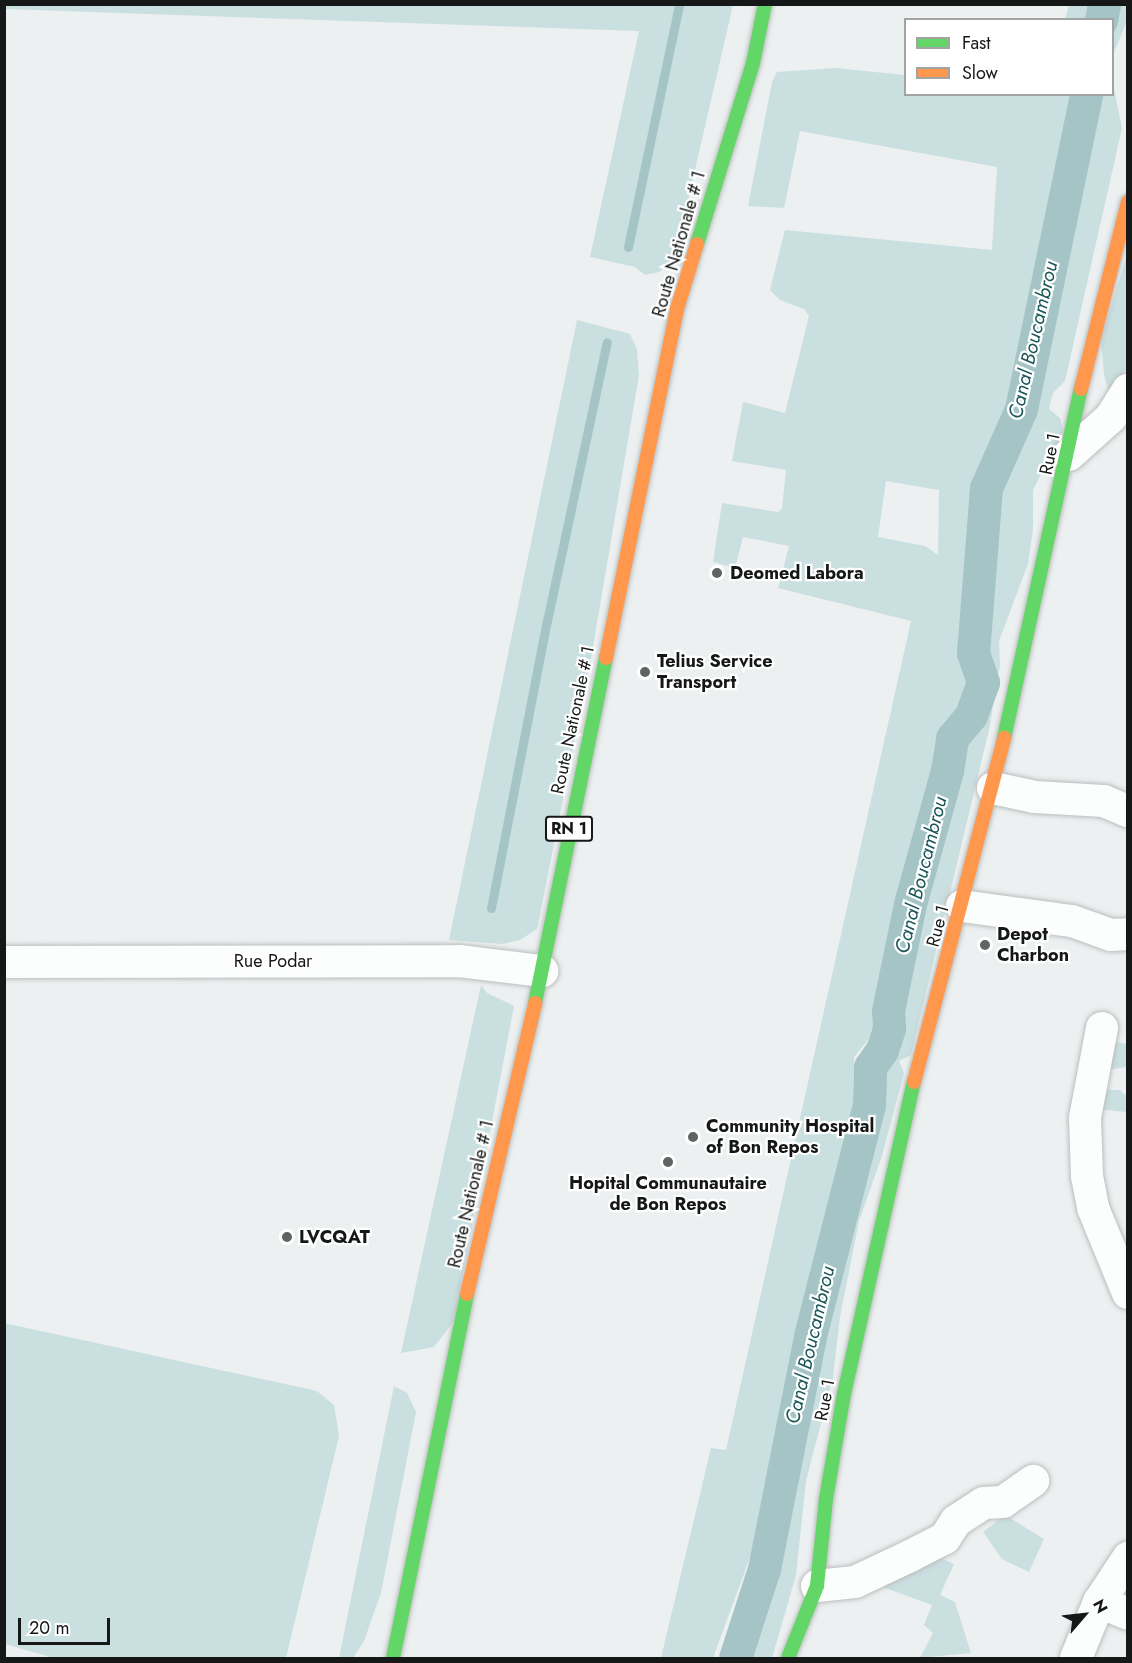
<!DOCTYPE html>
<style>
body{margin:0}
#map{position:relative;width:1132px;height:1663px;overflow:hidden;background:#ecf0f0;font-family:Jost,sans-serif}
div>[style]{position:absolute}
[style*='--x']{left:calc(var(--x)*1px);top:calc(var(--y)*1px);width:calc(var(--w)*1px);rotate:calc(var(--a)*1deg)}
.green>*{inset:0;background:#cadfe0}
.stream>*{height:9px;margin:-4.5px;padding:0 4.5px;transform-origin:4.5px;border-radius:4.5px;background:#a5c4c5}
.canal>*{height:33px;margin:-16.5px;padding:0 16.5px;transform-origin:16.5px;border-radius:16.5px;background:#a5c4c5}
.roads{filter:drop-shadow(0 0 2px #bcbebe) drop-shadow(0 0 2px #bcbebe)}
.street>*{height:32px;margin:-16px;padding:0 16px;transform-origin:16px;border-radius:16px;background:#fcfdfd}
.fast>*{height:14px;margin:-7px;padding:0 7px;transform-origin:7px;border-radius:7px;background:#63d668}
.slow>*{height:14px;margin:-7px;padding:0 7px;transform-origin:7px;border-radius:7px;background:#ff974d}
.dots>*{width:16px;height:16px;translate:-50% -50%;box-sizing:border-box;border:3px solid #fff;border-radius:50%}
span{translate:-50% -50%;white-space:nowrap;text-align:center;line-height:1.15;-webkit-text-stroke:4.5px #fff;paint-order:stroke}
.shield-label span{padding:2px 4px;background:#fff;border:2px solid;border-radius:4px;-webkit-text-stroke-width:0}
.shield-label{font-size:16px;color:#161818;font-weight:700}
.street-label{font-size:18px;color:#161818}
.poi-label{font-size:18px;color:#161818;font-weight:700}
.left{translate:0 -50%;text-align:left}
.water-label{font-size:20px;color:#1a5759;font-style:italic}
.frame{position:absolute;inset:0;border:6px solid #161818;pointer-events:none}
.legend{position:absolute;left:904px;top:18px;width:210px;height:78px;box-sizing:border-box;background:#fff;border:2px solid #a2a3a3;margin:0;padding:8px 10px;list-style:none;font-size:18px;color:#161818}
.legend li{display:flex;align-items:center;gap:12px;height:30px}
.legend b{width:30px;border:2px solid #a2a3a3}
.north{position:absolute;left:1054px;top:1585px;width:60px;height:60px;-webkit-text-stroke:4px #fff;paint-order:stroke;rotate:62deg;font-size:16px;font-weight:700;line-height:24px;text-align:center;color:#161818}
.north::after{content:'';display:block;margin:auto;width:21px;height:27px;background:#161818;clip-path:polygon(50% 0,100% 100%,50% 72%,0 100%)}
.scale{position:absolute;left:18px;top:1618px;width:92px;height:27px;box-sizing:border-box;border:3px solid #161818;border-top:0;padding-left:8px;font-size:18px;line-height:21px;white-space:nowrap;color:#161818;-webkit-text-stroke:4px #fff;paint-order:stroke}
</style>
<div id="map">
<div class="green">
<i style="clip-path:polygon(4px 5px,5px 4px,733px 5px,682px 226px,671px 262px,659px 272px,645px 275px,635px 267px,590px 257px,639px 31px,5px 9px)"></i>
<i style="clip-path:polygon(1069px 5px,1100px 5px,1097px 19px,1065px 19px)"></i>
<i style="clip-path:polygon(1114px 5px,1127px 5px,1128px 19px,1113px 54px)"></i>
<i style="clip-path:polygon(evenodd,835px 68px,905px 75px,906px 94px,1082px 95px,1017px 407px,982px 490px,966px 665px,970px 684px,965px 704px,950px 725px,937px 763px,925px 830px,891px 955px,887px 987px,868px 1040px,854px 1057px,858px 1116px,765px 1485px,752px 1552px,713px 1658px,661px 1658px,711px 1448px,726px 1450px,911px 621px,778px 588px,789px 546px,743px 537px,735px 568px,713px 562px,722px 503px,778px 512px,782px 508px,786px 470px,732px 461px,743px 402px,785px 413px,809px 316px,804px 309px,780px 300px,770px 290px,785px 230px,992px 250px,997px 167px,800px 131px,784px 208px,748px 206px,772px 82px,777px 72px,835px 68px,886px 481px,939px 490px,938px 555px,925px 546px,878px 537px,886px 481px)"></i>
<i style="clip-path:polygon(1113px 84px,1122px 128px,1065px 381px,1053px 393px,1049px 409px,1060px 418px,1063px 432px,1033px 490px,1033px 530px,1028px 564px,999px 641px,1000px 665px,989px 730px,911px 1055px,899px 1061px,904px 1073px,882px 1156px,859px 1221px,840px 1317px,833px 1377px,806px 1481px,796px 1575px,772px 1658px,742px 1658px,757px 1615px,814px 1376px,816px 1336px,860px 1170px,877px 1090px,876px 1068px,896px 1025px,900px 984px,930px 861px,947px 820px,962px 732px,974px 720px,986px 695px,985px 670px,979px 654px,991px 492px,1027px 412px,1093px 95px,1112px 94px)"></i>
<i style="clip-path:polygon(1127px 255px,1127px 367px,1113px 394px,1109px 393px,1104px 375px,1101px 340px)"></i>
<i style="clip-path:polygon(577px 320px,630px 334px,637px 349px,639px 375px,592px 653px,537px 929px,520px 940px,503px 944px,449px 940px)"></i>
<i style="clip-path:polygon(481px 985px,487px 993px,514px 1006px,454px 1321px,434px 1347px,401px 1353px)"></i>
<i style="clip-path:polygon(1100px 1039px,1127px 1044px,1127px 1067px,1100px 1071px)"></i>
<i style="clip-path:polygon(1099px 1090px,1120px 1090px,1127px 1097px,1127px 1112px,1094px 1109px)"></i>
<i style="clip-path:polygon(4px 1323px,317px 1391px,334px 1405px,339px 1436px,286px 1658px,54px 1658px,5px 1644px)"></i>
<i style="clip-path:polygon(394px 1386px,407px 1393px,416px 1412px,381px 1593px,364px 1641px,353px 1658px,339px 1658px)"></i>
<i style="clip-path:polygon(1005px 1515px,1044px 1539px,1029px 1572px,1002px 1559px,983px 1532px)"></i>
<i style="clip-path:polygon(938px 1557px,954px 1564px,940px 1595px,955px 1602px,971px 1653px,920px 1658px,933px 1633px,924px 1625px,932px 1605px,877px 1585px)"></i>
</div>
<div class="stream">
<i style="--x:628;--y:247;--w:248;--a:-78.1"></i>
<i style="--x:491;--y:908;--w:292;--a:-79"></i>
<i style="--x:547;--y:621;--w:285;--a:-77.9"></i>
</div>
<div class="canal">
<i style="--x:1101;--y:20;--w:16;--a:-79"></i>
<i style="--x:735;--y:1658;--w:94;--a:-72"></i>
<i style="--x:764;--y:1569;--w:237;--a:-78.8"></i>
<i style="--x:810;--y:1336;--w:238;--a:-75.7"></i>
<i style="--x:869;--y:1105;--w:38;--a:-88"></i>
<i style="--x:870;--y:1067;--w:21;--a:-55"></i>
<i style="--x:882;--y:1050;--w:23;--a:-72"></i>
<i style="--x:889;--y:1028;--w:17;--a:-93"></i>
<i style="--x:888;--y:1011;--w:109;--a:-78.4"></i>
<i style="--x:910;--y:904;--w:138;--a:-74.5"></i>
<i style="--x:947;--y:771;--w:33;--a:-81"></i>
<i style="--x:952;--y:738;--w:30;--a:-50"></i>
<i style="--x:971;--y:715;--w:35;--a:-70"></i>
<i style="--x:983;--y:682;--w:31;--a:-109"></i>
<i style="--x:973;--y:653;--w:166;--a:-85.5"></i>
<i style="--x:986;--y:488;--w:86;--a:-66.1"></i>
<i style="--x:1021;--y:409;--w:322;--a:-78.3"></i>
</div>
<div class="roads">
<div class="street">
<i style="--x:1069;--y:455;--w:57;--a:-42.1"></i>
<i style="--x:1111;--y:417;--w:32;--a:-58"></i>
<i style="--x:993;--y:788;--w:43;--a:12.1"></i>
<i style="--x:1035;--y:797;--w:69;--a:3.3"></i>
<i style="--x:1104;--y:801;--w:26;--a:23"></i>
<i style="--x:962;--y:906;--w:111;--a:7.8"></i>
<i style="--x:1072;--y:921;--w:41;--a:19.7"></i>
<i style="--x:1111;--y:935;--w:17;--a:-3"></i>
<i style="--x:4;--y:962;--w:455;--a:-0.1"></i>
<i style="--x:459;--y:961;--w:84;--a:6.9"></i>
<i style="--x:1102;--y:1028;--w:92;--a:100.7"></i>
<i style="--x:1085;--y:1118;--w:58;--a:88"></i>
<i style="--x:1087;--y:1176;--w:33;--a:79"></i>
<i style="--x:1093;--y:1208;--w:92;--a:67.6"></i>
<i style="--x:817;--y:1586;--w:38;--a:-6"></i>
<i style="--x:855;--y:1582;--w:61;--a:-25.3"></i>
<i style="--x:910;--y:1556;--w:39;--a:-27"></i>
<i style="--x:945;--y:1538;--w:20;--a:-57"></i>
<i style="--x:956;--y:1521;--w:33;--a:-33"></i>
<i style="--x:984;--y:1503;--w:19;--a:-3"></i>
<i style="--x:1003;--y:1502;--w:37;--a:-35"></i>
<i style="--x:1099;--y:1602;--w:31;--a:22"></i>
<i style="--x:1076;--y:1658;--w:61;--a:-67.7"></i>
<i style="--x:1099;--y:1602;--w:53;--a:-56.6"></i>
</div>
<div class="fast">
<i style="--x:697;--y:244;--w:189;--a:-72.8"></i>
<i style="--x:753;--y:63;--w:60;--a:-78.5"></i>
<i style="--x:1004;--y:738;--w:357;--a:-77.6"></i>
<i style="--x:535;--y:1003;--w:352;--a:-78.4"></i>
<i style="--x:393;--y:1658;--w:371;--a:-78.5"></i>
<i style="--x:788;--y:1658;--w:78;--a:-68.1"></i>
<i style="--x:817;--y:1586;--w:87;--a:-84.1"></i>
<i style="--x:826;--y:1499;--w:107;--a:-80.3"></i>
<i style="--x:844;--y:1394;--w:320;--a:-77.4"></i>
</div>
<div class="slow">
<i style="--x:1081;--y:389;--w:193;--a:-75.9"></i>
<i style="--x:606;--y:658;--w:356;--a:-78.5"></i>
<i style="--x:677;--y:309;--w:68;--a:-72.9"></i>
<i style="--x:914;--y:1082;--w:356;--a:-75.3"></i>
<i style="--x:467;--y:1294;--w:299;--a:-76.8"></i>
</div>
</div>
<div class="dots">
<i style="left:717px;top:573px;background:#616464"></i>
<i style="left:645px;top:672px;background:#616464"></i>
<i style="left:985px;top:945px;background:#616464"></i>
<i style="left:693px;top:1137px;background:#616464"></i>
<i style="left:668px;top:1162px;background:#616464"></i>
<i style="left:287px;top:1237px;background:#616464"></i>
</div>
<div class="shield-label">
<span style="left:569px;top:829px">RN 1</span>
</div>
<div class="street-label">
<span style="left:679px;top:244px;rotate:-74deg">Route Nationale # 1</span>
<span style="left:1050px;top:454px;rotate:-78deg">Rue 1</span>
<span style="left:573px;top:720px;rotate:-78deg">Route Nationale # 1</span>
<span style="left:938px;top:926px;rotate:-75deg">Rue 1</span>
<span style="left:273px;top:961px">Rue Podar</span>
<span style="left:471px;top:1194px;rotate:-77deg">Route Nationale # 1</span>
<span style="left:825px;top:1400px;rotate:-79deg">Rue 1</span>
</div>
<div class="poi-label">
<span class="left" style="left:730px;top:573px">Deomed Labora</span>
<span class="left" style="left:657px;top:672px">Telius Service<br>Transport</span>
<span class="left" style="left:997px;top:945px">Depot<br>Charbon</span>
<span class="left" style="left:706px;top:1137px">Community Hospital<br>of Bon Repos</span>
<span style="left:668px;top:1194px">Hopital Communautaire<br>de Bon Repos</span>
<span class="left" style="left:299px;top:1237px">LVCQAT</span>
</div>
<div class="water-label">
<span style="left:1033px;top:340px;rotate:-77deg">Canal Boucambrou</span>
<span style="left:921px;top:875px;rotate:-76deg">Canal Boucambrou</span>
<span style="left:810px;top:1345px;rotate:-77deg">Canal Boucambrou</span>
</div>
<div class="frame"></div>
<ul class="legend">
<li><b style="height:8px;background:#63d668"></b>Fast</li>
<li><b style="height:8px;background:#ff974d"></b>Slow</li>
</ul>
<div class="north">N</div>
<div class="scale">20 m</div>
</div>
